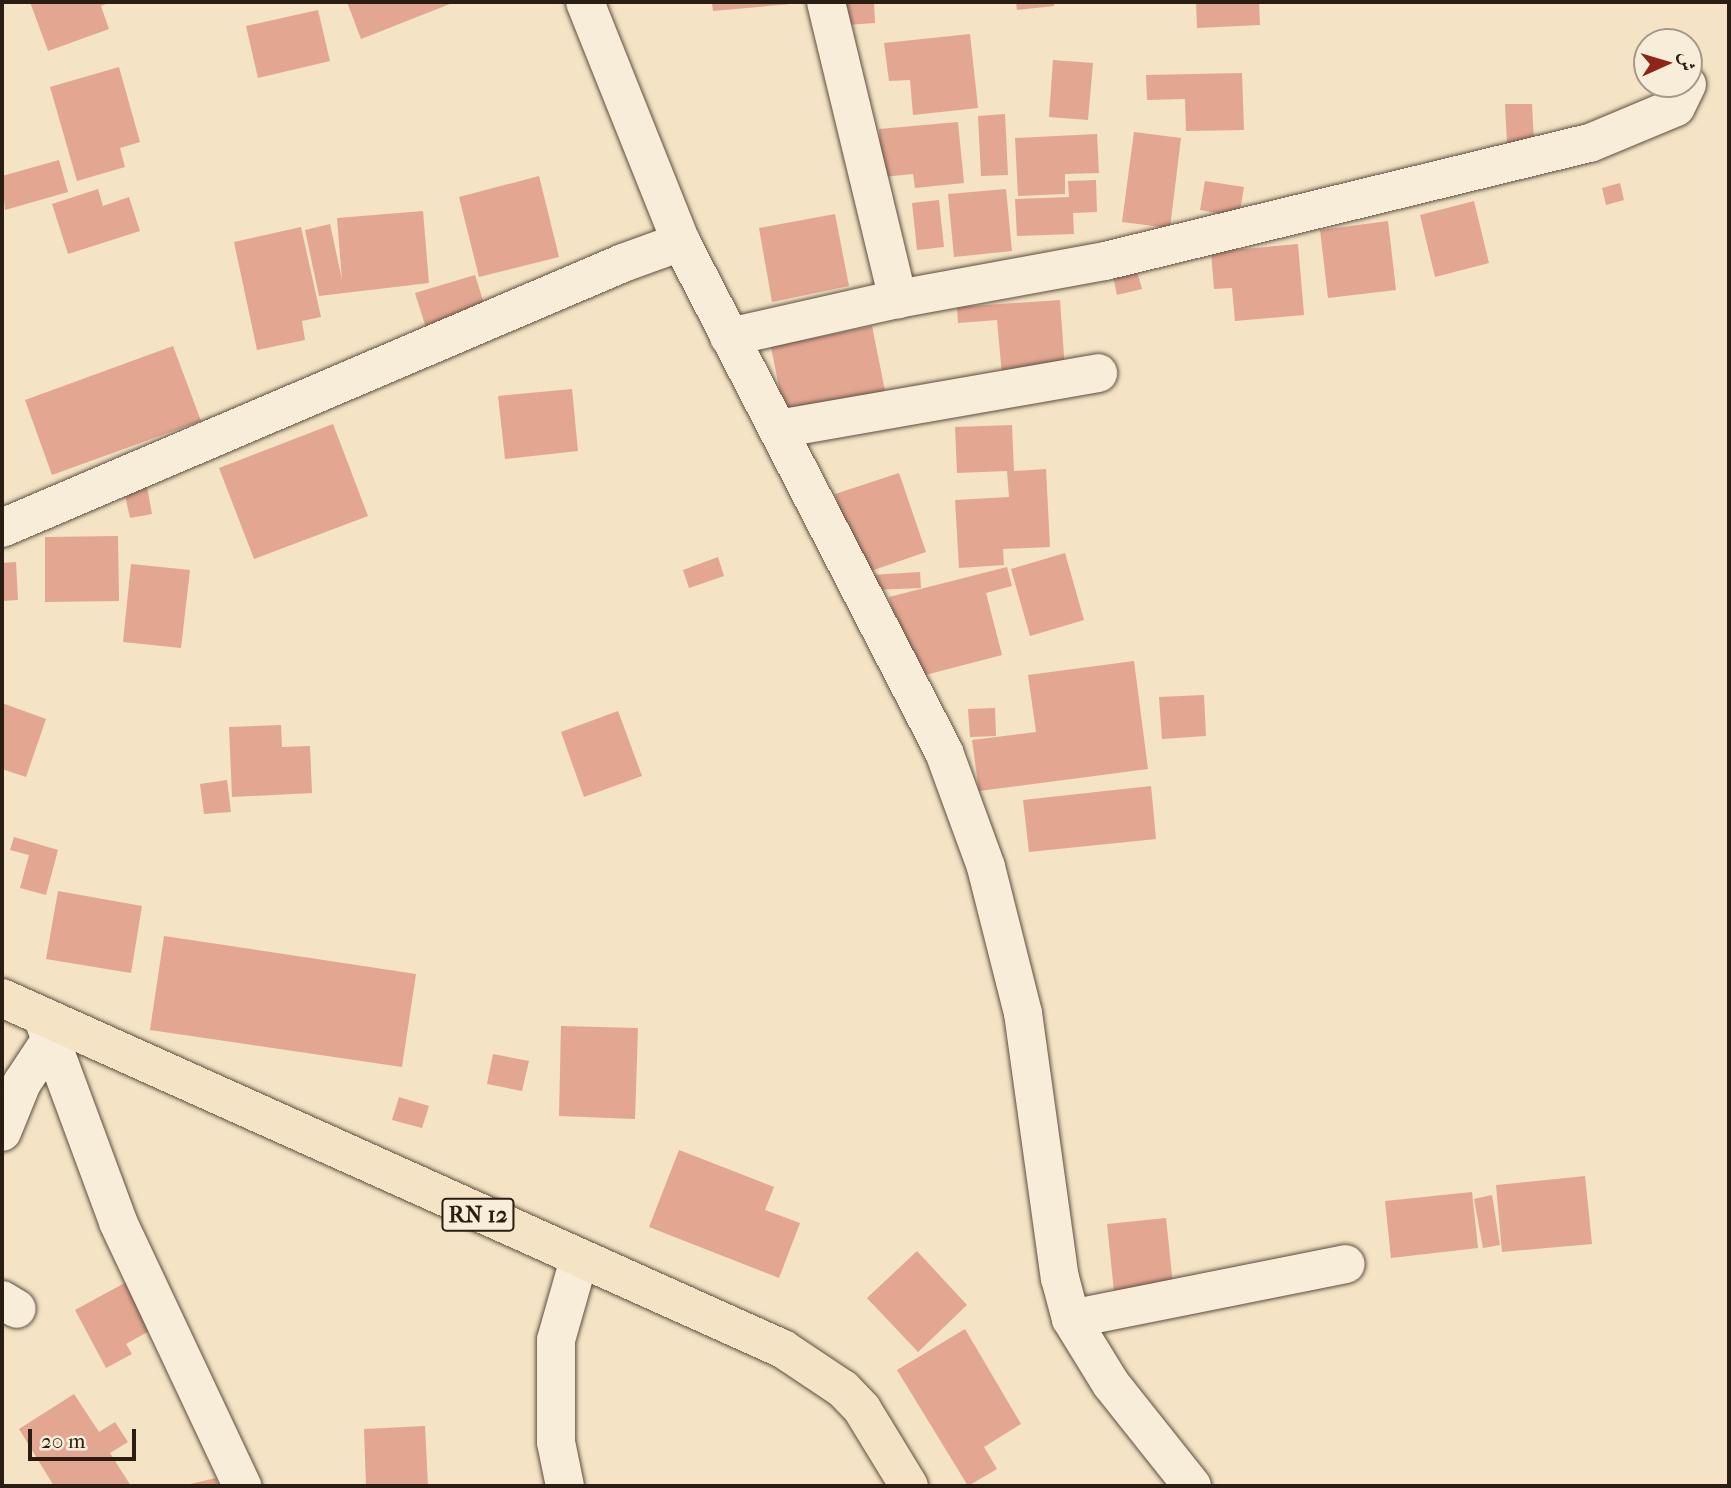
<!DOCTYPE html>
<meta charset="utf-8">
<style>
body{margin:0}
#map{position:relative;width:1731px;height:1488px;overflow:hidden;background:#f4e3c5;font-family:"IM FELL French Canon",Amiri,serif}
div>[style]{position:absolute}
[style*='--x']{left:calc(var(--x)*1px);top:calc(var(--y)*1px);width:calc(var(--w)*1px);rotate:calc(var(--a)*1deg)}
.building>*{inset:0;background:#e3a691}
.roads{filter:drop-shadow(0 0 2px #5c4f3e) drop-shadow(0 0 2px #5c4f3e)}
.minor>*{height:38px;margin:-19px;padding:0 19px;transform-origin:19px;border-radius:19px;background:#f8edd9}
.major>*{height:38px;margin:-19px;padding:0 19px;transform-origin:19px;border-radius:19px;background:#f4e3c5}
span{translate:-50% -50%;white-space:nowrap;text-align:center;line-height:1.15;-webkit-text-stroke:7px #f8edd9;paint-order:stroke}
.shield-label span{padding:2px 5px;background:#f8edd9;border:2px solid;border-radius:5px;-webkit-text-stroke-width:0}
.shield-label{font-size:23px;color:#291e11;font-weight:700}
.frame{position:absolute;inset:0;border:4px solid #291e11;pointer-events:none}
.north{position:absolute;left:1633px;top:28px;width:70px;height:70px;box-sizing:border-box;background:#f8edd9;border:2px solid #a59a89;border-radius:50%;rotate:86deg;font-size:19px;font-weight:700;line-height:28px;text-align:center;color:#291e11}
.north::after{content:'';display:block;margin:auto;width:24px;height:32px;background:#8f2418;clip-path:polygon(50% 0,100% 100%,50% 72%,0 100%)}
.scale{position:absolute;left:28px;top:1429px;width:108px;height:32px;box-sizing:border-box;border:4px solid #291e11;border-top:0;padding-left:9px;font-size:21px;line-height:24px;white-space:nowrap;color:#291e11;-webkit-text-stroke:5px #f8edd9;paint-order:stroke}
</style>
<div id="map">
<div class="building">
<i style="clip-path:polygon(30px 2px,111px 2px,101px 6px,109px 29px,48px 51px)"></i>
<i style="clip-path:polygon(347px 2px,455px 2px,361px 39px)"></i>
<i style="clip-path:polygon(712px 2px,791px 2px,791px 4px,713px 11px)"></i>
<i style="clip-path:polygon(845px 2px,874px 2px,875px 23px,846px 25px)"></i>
<i style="clip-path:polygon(1016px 2px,1054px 2px,1054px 6px,1017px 10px)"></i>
<i style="clip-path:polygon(1196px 2px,1259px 2px,1260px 25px,1197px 28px)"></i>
<i style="clip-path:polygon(318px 10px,330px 61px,258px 78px,246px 26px)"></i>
<i style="clip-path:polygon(970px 34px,978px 108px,913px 115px,910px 80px,889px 81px,884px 43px)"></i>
<i style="clip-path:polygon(1053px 60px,1093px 63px,1088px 120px,1049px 117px)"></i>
<i style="clip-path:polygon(119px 67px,140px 142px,120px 148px,125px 167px,77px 181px,50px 87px)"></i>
<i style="clip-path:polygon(1242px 73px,1244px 130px,1186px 131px,1185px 99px,1147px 100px,1146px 75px)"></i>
<i style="clip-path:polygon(1505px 104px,1532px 104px,1534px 142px,1507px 143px)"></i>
<i style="clip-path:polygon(1005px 114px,1008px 175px,981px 176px,978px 116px)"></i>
<i style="clip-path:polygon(958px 122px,964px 183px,915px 188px,913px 174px,883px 177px,879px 129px)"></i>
<i style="clip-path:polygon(1134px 132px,1181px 138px,1170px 228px,1122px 222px)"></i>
<i style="clip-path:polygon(1097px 134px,1099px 173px,1065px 174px,1065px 194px,1018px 196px,1015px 138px)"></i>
<i style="clip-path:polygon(59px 160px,68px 192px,5px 210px,2px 176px)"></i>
<i style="clip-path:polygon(539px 176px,559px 257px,479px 277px,459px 197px)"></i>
<i style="clip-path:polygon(1096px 180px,1097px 212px,1073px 213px,1074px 234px,1017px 236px,1015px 199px,1069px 197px,1068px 181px)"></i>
<i style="clip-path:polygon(1205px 181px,1244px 187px,1239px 217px,1200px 210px)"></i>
<i style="clip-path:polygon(1620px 183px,1624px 200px,1606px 205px,1602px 188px)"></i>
<i style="clip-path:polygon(98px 189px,103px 206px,129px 197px,140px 231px,68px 254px,52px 204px)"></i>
<i style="clip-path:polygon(1006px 189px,1012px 251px,954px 257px,948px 194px)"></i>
<i style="clip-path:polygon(939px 200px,944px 247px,917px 250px,912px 203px)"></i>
<i style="clip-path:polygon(1474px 201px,1489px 263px,1435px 277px,1420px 215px)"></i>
<i style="clip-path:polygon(423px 211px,429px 283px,319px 296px,305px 230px,330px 224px,342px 280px,337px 218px)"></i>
<i style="clip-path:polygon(835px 214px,849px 286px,772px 302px,759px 228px)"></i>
<i style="clip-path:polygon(1388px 221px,1396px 290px,1328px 298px,1320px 230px)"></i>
<i style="clip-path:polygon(301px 227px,321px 317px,302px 321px,305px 340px,257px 350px,234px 242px)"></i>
<i style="clip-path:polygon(1298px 244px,1304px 315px,1235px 321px,1232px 288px,1214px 289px,1211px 252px)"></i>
<i style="clip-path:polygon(1137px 271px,1142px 289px,1117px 295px,1113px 276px)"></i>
<i style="clip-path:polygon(475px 275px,488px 316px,428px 334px,415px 293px)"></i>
<i style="clip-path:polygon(1060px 300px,1065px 370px,1002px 375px,997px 320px,958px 323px,957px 307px)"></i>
<i style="clip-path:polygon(872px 326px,888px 406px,787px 427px,771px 347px)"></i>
<i style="clip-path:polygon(173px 346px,201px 421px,52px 475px,25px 400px)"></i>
<i style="clip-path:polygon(572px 389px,578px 451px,505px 459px,498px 396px)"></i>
<i style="clip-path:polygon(333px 424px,368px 516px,254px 559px,219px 468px)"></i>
<i style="clip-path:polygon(1012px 425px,1014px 471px,1046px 469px,1050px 547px,1003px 549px,1004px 565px,959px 568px,955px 500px,1009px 497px,1007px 471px,957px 473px,955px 427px)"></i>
<i style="clip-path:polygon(899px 473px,926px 552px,862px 574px,835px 494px)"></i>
<i style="clip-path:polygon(147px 487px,152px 514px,130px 518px,124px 491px)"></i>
<i style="clip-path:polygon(118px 536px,119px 601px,45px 602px,45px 537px)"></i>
<i style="clip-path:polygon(1065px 553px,1084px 620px,1030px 636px,1011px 569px)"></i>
<i style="clip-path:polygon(718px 557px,724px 576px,689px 588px,683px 570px)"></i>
<i style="clip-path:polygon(16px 562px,18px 600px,2px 601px,2px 563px)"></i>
<i style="clip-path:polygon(131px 564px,190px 570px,181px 648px,123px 642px)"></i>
<i style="clip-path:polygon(1007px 567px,1012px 586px,986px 593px,1002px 655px,910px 679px,889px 597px)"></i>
<i style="clip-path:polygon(920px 572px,921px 588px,872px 590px,871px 575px)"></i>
<i style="clip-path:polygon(1134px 661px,1148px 769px,979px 791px,972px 740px,1036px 732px,1028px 675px)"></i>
<i style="clip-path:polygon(1204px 695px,1206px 736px,1162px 739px,1159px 697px)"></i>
<i style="clip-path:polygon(2px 703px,46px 719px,26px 777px,2px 769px)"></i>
<i style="clip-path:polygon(995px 708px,996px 736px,970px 737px,968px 709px)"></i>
<i style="clip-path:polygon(618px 711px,642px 776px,584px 797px,561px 732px)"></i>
<i style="clip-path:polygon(281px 725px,282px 747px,310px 746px,312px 793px,232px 797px,229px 727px)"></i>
<i style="clip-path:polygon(227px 780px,231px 812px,204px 814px,200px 784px)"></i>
<i style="clip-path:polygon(1151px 786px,1156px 839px,1029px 852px,1023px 800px)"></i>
<i style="clip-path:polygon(14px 837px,58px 850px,46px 895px,20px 888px,29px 855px,10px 850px)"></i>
<i style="clip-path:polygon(58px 891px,142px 906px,131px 973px,46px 959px)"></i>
<i style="clip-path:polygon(164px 936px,416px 974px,402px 1067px,150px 1030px)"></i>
<i style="clip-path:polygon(561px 1026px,638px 1028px,635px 1119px,559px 1116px)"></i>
<i style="clip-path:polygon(493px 1054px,529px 1061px,522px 1091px,487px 1084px)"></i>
<i style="clip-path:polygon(399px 1097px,429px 1106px,422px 1128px,392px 1120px)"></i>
<i style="clip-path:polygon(679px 1150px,774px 1187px,765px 1210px,800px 1223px,779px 1278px,649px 1227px)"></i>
<i style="clip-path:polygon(1585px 1176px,1592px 1244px,1502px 1252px,1496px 1185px)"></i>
<i style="clip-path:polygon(1472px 1192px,1478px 1248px,1391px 1258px,1385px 1201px)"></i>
<i style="clip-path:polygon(1492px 1195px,1500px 1245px,1483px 1248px,1474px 1199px)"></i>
<i style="clip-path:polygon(1166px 1218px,1174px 1295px,1115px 1301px,1107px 1224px)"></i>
<i style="clip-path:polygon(917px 1251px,967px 1305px,918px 1352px,867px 1298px)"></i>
<i style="clip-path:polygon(132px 1279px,158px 1326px,126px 1344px,132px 1354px,106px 1368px,75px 1310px)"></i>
<i style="clip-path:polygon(965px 1329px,1021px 1424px,984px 1447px,997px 1469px,968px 1486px,897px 1370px)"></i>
<i style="clip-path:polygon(74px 1394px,99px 1432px,115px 1422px,128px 1442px,110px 1453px,131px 1486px,54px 1486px,19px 1429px)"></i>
<i style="clip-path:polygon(425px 1426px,428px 1486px,366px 1486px,364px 1429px)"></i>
<i style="clip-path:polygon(216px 1478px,218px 1486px,186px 1486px,186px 1485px)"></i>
</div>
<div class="roads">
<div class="minor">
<i style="--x:585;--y:2;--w:258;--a:68.2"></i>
<i style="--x:681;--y:242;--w:574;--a:62.72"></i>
<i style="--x:944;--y:752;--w:122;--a:69.9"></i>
<i style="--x:986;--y:867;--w:151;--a:75.8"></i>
<i style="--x:1023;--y:1013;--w:268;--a:82.1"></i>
<i style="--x:1060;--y:1278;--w:42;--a:75"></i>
<i style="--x:1071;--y:1319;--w:76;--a:58.4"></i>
<i style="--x:1111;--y:1384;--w:130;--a:51.5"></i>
<i style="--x:826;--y:2;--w:306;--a:76.4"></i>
<i style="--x:729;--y:337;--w:173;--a:-12.7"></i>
<i style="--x:898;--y:299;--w:210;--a:-10.4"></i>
<i style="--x:1105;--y:261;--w:499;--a:-13.7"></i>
<i style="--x:1590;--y:143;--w:93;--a:-22.7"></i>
<i style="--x:1676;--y:107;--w:25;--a:-64"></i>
<i style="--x:778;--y:429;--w:325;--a:-9.9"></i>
<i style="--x:2;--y:528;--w:675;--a:-23.11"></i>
<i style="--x:623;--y:263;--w:62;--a:-19.9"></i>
<i style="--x:42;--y:1016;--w:220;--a:69.7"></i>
<i style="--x:118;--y:1222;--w:292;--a:64.8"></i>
<i style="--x:2;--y:1132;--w:53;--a:-67.8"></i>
<i style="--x:22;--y:1083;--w:49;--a:-56.6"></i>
<i style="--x:2;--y:1300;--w:17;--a:31"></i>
<i style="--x:1071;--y:1319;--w:280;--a:-11.3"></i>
<i style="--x:565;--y:1486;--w:45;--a:-101.6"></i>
<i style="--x:556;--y:1442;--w:102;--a:-90"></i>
<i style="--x:556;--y:1340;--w:84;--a:-74.1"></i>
</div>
<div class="major">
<i style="--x:2;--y:998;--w:856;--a:24.2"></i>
<i style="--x:783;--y:1349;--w:72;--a:33.7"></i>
<i style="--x:843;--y:1389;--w:28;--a:46"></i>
<i style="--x:862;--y:1409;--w:90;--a:58.6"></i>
</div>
</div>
<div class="shield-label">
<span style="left:478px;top:1215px">RN 12</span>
</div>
<div class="frame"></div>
<div class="north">ش</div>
<div class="scale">20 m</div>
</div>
